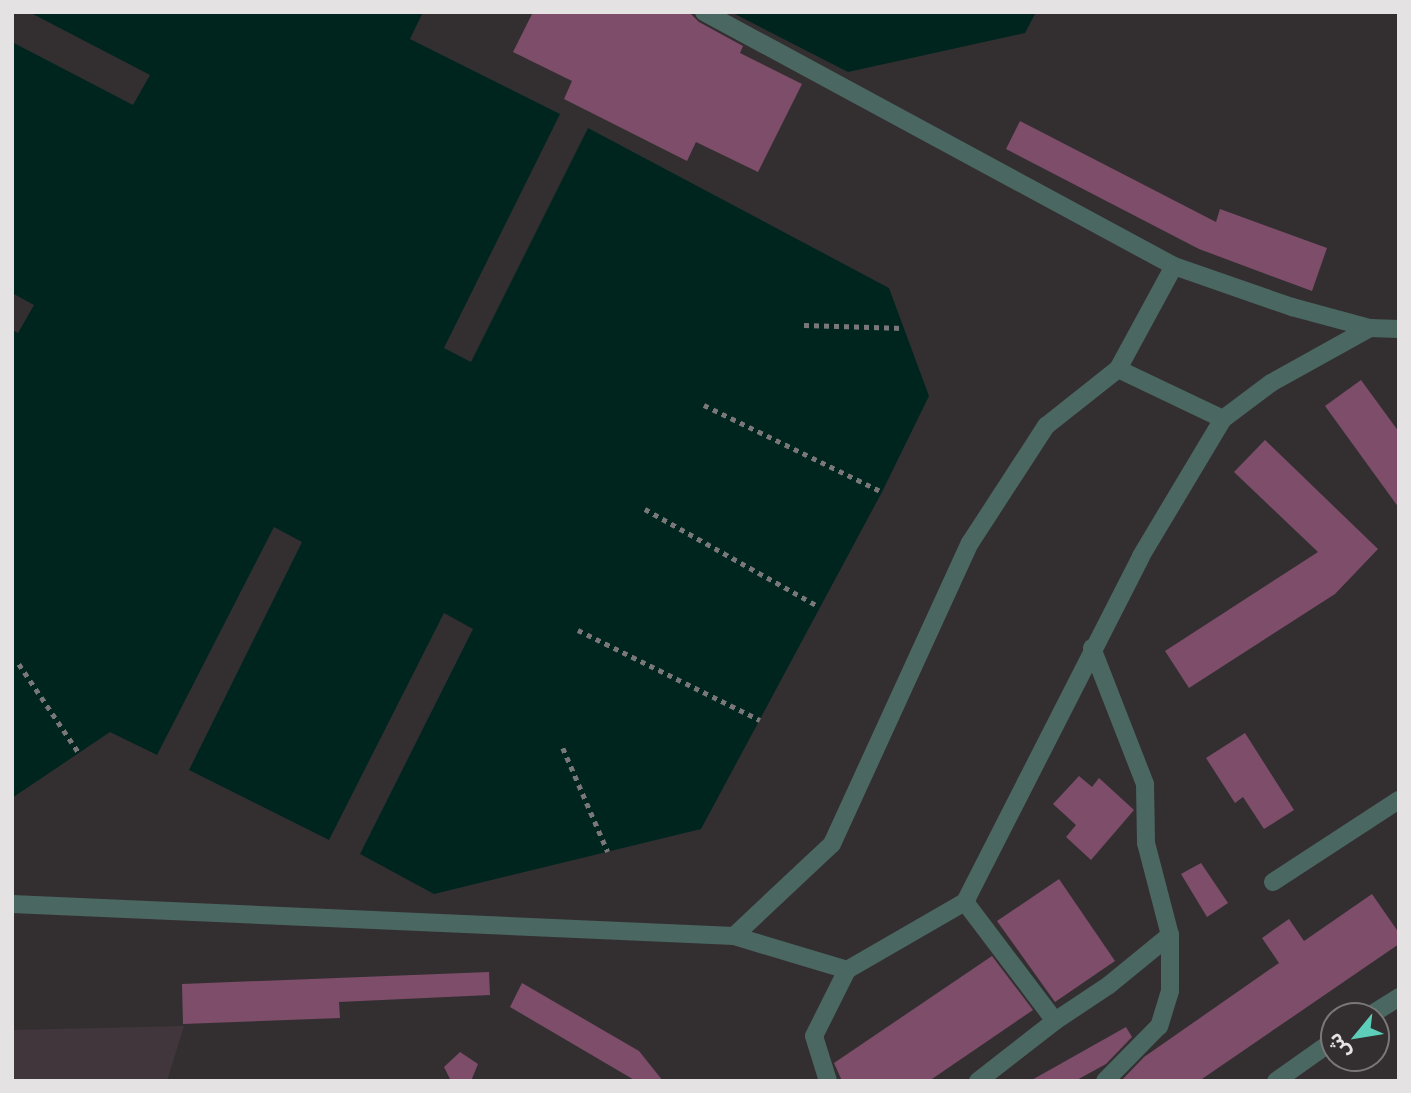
<!DOCTYPE html>
<meta charset="utf-8">
<style>
body{margin:0}
#map{position:relative;width:1411px;height:1093px;overflow:hidden;background:#332f31;font-family:Lato,"Noto Sans Arabic",sans-serif}
div>[style]{position:absolute}
[style*='--x']{left:calc(var(--x)*1px);top:calc(var(--y)*1px);width:calc(var(--w)*1px);rotate:calc(var(--a)*1deg)}
.built>*{inset:0;background:#40363b}
.water>*{inset:0;background:#00251f}
.building>*{inset:0;background:#7d4d6a}
.path>*{height:4.5px;margin-top:-2.25px;transform-origin:0;background:repeating-linear-gradient(90deg,#7a7779 0 5px,transparent 0 10px)}
.minor>*{height:18px;margin:-9px;padding:0 9px;transform-origin:9px;border-radius:9px;background:#4b6761}
span{translate:-50% -50%;white-space:nowrap;text-align:center;line-height:1.15;-webkit-text-stroke:5px #332f31;paint-order:stroke}
.frame{position:absolute;inset:0;border:14px solid #e5e2e4;pointer-events:none}
.north{position:absolute;left:1320px;top:1002px;width:70px;height:70px;box-sizing:border-box;background:#332f31;border:2px solid #7a7779;border-radius:50%;rotate:240deg;font-size:19px;font-weight:700;line-height:28px;text-align:center;color:#e5e2e4}
.north::after{content:'';display:block;margin:auto;width:24px;height:32px;background:#5cceba;clip-path:polygon(50% 0,100% 100%,50% 72%,0 100%)}
</style>
<div id="map">
<div class="built">
<i style="clip-path:polygon(184px 1026px,167px 1081px,12px 1081px,12px 1030px)"></i>
</div>
<div class="water">
<i style="clip-path:polygon(29px 12px,423px 12px,410px 39px,560px 114px,444px 348px,471px 362px,588px 128px,889px 288px,929px 396px,882px 492px,701px 829px,434px 894px,360px 854px,473px 629px,444px 613px,329px 840px,189px 770px,302px 542px,274px 527px,157px 755px,110px 732px,12px 798px,12px 330px,18px 333px,34px 305px,12px 293px,12px 42px,133px 105px,150px 75px)"></i>
<i style="clip-path:polygon(731px 12px,1036px 12px,1025px 33px,848px 72px)"></i>
</div>
<div class="building">
<i style="clip-path:polygon(533px 12px,689px 12px,699px 22px,743px 46px,740px 53px,802px 84px,758px 172px,696px 142px,687px 161px,564px 99px,572px 81px,513px 52px)"></i>
<i style="clip-path:polygon(1020px 121px,1216px 222px,1220px 209px,1327px 248px,1312px 291px,1199px 249px,1006px 149px)"></i>
<i style="clip-path:polygon(1361px 380px,1399px 432px,1399px 508px,1325px 406px)"></i>
<i style="clip-path:polygon(1265px 440px,1378px 549px,1335px 594px,1189px 688px,1165px 651px,1318px 552px,1234px 472px)"></i>
<i style="clip-path:polygon(1245px 733px,1294px 810px,1264px 829px,1243px 797px,1235px 803px,1206px 758px)"></i>
<i style="clip-path:polygon(1079px 776px,1092px 787px,1099px 778px,1134px 810px,1091px 860px,1066px 837px,1076px 825px,1053px 804px)"></i>
<i style="clip-path:polygon(1201px 863px,1228px 903px,1207px 917px,1181px 874px)"></i>
<i style="clip-path:polygon(1059px 879px,1115px 961px,1055px 1002px,997px 921px)"></i>
<i style="clip-path:polygon(1372px 894px,1399px 933px,1399px 944px,1199px 1081px,1121px 1081px,1144px 1057px,1279px 963px,1262px 938px,1289px 919px,1304px 941px)"></i>
<i style="clip-path:polygon(992px 956px,1033px 1010px,929px 1081px,842px 1081px,834px 1063px)"></i>
<i style="clip-path:polygon(489px 972px,490px 995px,339px 1002px,340px 1018px,183px 1024px,182px 984px)"></i>
<i style="clip-path:polygon(522px 983px,639px 1051px,663px 1081px,636px 1081px,510px 1007px)"></i>
<i style="clip-path:polygon(1126px 1027px,1132px 1037px,1106px 1064px,1075px 1081px,1030px 1081px)"></i>
<i style="clip-path:polygon(460px 1052px,478px 1064px,471px 1081px,451px 1081px,444px 1067px)"></i>
</div>
<div class="path">
<i style="--x:804;--y:325;--w:100;--a:1.7"></i>
<i style="--x:704;--y:405;--w:198;--a:26"></i>
<i style="--x:645;--y:509;--w:198;--a:29.3"></i>
<i style="--x:578;--y:630;--w:203;--a:26.3"></i>
<i style="--x:19;--y:664;--w:107;--a:56"></i>
<i style="--x:563;--y:748;--w:113;--a:66.6"></i>
</div>
<div class="minor">
<i style="--x:704;--y:12;--w:534;--a:28.39"></i>
<i style="--x:1174;--y:266;--w:125;--a:19.2"></i>
<i style="--x:1292;--y:307;--w:81;--a:15.1"></i>
<i style="--x:1370;--y:328;--w:29;--a:2"></i>
<i style="--x:1118;--y:369;--w:116;--a:25.5"></i>
<i style="--x:1092;--y:648;--w:146;--a:68.7"></i>
<i style="--x:1145;--y:784;--w:59;--a:89"></i>
<i style="--x:1146;--y:843;--w:95;--a:75.4"></i>
<i style="--x:1170;--y:935;--w:56;--a:90"></i>
<i style="--x:1170;--y:991;--w:37;--a:107"></i>
<i style="--x:1159;--y:1026;--w:77;--a:134.5"></i>
<i style="--x:1273;--y:882;--w:150;--a:-33.1"></i>
<i style="--x:965;--y:902;--w:149;--a:52.9"></i>
<i style="--x:1055;--y:1021;--w:65;--a:-33.7"></i>
<i style="--x:1109;--y:985;--w:79;--a:-39.3"></i>
<i style="--x:12;--y:904;--w:723;--a:2.54"></i>
<i style="--x:734;--y:936;--w:118;--a:16.7"></i>
<i style="--x:847;--y:970;--w:136;--a:-30"></i>
<i style="--x:965;--y:902;--w:388;--a:-63"></i>
<i style="--x:1141;--y:556;--w:160;--a:-59.1"></i>
<i style="--x:1223;--y:419;--w:60;--a:-36.9"></i>
<i style="--x:1271;--y:383;--w:113;--a:-29.1"></i>
<i style="--x:734;--y:936;--w:134;--a:-43.2"></i>
<i style="--x:832;--y:844;--w:331;--a:-65.4"></i>
<i style="--x:970;--y:543;--w:140;--a:-57"></i>
<i style="--x:1046;--y:426;--w:92;--a:-38.4"></i>
<i style="--x:1118;--y:369;--w:117;--a:-61.5"></i>
<i style="--x:1369;--y:1016;--w:36;--a:-32"></i>
<i style="--x:828;--y:1081;--w:47;--a:-107.3"></i>
<i style="--x:814;--y:1036;--w:74;--a:-63.4"></i>
<i style="--x:978;--y:1081;--w:98;--a:-37.9"></i>
<i style="--x:1276;--y:1081;--w:71;--a:-35.3"></i>
</div>
<div class="frame"></div>
<div class="north">ش</div>
</div>
